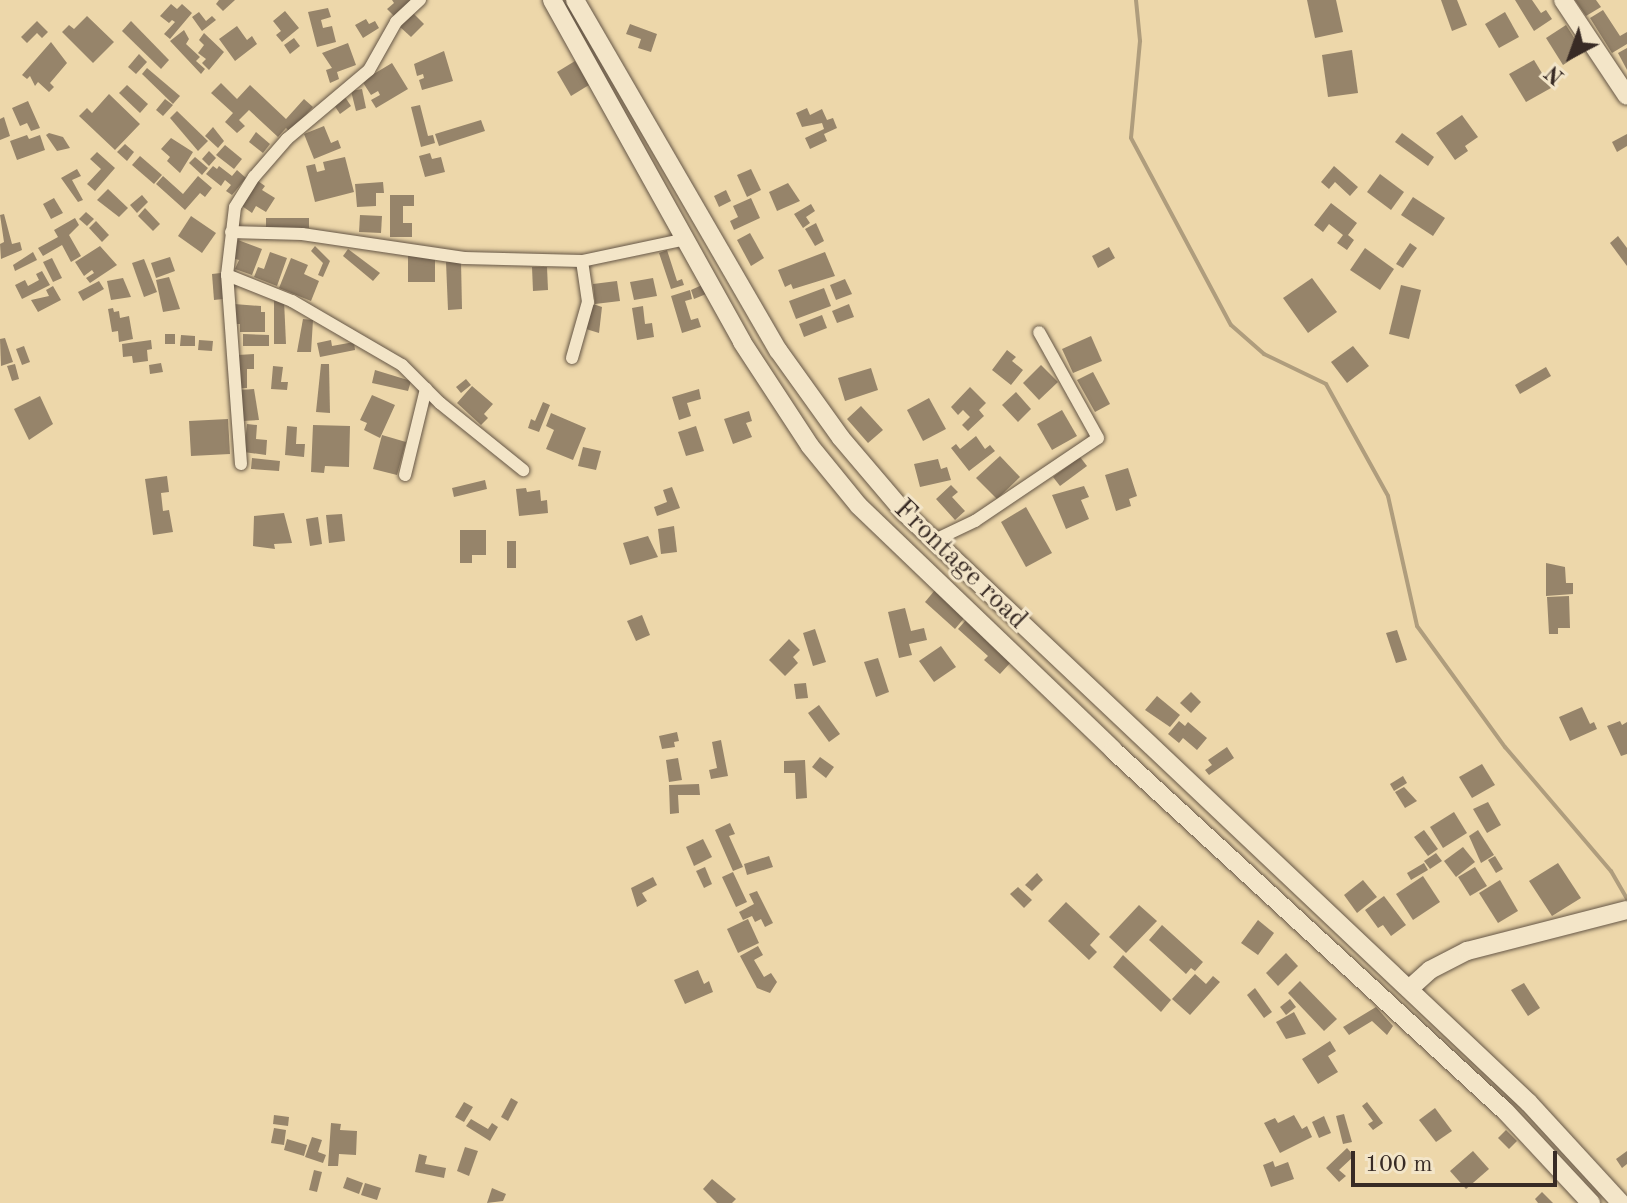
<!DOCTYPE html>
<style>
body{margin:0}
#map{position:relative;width:1627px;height:1203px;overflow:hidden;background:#edd7aa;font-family:"Old Standard TT",serif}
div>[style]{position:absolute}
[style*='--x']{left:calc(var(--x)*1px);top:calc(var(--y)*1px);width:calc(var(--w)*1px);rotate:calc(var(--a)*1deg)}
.stream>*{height:4px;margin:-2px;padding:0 2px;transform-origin:2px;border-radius:2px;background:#af9d7d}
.building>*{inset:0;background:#96846a}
.roads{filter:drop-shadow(0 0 2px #655646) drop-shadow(0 0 2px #655646)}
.street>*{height:12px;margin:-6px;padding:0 6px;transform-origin:6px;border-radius:6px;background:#f3e5c8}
.secondary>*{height:18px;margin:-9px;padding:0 9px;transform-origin:9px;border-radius:9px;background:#f3e5c8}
span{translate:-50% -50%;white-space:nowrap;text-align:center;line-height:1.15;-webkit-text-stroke:6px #f3e5c8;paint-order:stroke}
.street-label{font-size:28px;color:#382b25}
.north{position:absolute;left:1531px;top:16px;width:80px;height:80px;-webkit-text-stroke:6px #f3e5c8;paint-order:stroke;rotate:221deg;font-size:22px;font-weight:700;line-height:32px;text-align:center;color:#382b25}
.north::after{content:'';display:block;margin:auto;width:28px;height:36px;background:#382b25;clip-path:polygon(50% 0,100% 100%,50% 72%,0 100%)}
.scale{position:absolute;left:1351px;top:1151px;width:206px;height:36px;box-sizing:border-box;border:4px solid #382b25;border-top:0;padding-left:10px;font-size:24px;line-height:28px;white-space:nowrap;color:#382b25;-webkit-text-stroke:6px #f3e5c8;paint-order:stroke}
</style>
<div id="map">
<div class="stream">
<i style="--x:1136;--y:0;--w:41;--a:84.4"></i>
<i style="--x:1140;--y:41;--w:97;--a:95.3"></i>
<i style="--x:1131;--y:138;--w:212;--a:61.9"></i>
<i style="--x:1231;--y:325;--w:44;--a:41.3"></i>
<i style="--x:1264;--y:354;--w:69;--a:25.8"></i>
<i style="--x:1326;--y:384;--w:128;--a:61"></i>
<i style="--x:1388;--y:496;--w:133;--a:77.4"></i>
<i style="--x:1417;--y:626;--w:150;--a:54"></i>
<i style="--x:1505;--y:747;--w:163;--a:49.5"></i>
<i style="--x:1611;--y:871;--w:32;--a:60"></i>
</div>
<div class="building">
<i style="clip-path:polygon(219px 0,235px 0,223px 11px,216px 4px)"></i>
<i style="clip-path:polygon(392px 0,414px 0,395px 17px,387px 9px,394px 3px)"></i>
<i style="clip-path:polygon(1307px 0,1336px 0,1343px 32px,1315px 38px)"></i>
<i style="clip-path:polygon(1441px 0,1457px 0,1467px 25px,1452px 31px)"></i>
<i style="clip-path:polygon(1515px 0,1532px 0,1541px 13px,1546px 10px,1552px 19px,1534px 31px)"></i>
<i style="clip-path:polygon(1575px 0,1596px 0,1601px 7px,1586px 16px)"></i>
<i style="clip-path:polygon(171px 4px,177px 9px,182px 4px,192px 13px,170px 39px,164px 34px,175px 22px,172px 20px,169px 23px,160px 16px)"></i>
<i style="clip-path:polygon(328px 8px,331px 17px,321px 20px,323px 28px,332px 26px,336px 42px,317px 47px,308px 12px)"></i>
<i style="clip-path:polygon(1603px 10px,1620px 36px,1627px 32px,1627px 44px,1612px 53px,1590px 18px)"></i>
<i style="clip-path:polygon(285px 11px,299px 28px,282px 42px,276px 35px,281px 31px,273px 21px)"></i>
<i style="clip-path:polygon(199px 12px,206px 21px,212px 16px,216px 20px,202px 31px,192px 17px)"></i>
<i style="clip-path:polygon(412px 12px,424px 24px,411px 37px,399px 26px)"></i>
<i style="clip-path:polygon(1505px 12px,1519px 37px,1499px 48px,1485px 24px)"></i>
<i style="clip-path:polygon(87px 16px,114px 42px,93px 63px,62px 32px,69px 25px,74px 29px)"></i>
<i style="clip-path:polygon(366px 19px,369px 24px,375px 21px,379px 28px,363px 38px,355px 25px)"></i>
<i style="clip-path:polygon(37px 21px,48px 32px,42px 38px,37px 33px,27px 43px,21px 37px)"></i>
<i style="clip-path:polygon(131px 21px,169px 60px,161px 69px,122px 31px)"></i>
<i style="clip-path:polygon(630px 24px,657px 34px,651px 52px,638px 48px,641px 39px,626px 34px)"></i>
<i style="clip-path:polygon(1566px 25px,1583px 52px,1563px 65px,1546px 38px)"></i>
<i style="clip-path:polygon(237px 26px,247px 40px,252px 36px,257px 44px,235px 61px,219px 39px)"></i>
<i style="clip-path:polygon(184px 30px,189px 39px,186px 44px,200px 57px,196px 61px,205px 69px,201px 74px,170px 41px)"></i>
<i style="clip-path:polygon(204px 33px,224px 52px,209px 70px,202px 63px,206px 59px,198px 53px,204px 45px,199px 40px)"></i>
<i style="clip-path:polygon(294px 38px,300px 46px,290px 54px,284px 45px)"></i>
<i style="clip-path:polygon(51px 42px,67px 63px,50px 83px,54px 87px,49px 92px,38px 82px,35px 86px,30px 76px,27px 79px,22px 75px)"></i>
<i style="clip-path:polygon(348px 43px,356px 65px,337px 72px,339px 79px,330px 83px,326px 70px,332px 68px,322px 53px)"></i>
<i style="clip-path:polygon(1627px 48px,1627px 70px,1618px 53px)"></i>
<i style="clip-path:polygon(1352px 50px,1358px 93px,1328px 97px,1322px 55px)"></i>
<i style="clip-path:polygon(444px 51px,453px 81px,422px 90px,419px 80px,424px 78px,423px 74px,417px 76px,414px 64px)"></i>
<i style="clip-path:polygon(139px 54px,147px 62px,136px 74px,128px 67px)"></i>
<i style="clip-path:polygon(1534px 60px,1551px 88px,1526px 102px,1509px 74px)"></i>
<i style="clip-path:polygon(575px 61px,589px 85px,571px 96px,557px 72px)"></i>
<i style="clip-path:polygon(392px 63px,408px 89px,376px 108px,371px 100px,380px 95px,378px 91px,371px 95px,362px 81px)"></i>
<i style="clip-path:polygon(147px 68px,180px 96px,173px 104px,142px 74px)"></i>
<i style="clip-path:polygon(221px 83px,237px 99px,250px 85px,286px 119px,304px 99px,313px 107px,290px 132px,286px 128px,278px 137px,249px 110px,239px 120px,245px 126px,237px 133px,225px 122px,233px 113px,211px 93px)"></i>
<i style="clip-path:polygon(127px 85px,148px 104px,140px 113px,119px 93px)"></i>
<i style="clip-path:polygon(362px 89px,366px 108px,356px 111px,351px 91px)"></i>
<i style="clip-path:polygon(109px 94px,140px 124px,115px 150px,79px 116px,87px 108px,92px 113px)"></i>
<i style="clip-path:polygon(345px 97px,351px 106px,340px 114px,334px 105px)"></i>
<i style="clip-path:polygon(165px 99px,173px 105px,163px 116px,156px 110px)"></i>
<i style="clip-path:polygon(28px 101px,40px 128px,31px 131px,27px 123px,20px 126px,12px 108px)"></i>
<i style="clip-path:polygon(420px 105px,428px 136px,433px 135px,435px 143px,421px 147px,411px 107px)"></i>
<i style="clip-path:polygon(807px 108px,810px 115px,822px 109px,827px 120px,833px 118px,837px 128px,824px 134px,827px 141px,810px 149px,805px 138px,824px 129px,822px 123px,802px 127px,796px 113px)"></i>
<i style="clip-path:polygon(177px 111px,208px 141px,198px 151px,170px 118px)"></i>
<i style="clip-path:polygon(1462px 115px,1478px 137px,1465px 146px,1468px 151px,1455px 160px,1436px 133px)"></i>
<i style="clip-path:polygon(4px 117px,10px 136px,0 140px,0 119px)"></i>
<i style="clip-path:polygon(481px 120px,485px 131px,439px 146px,435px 134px)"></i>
<i style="clip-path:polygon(324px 126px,331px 143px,338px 140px,341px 148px,314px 159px,304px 134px)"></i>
<i style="clip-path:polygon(213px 127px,224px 141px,218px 148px,205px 136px)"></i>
<i style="clip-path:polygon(256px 132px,270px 144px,263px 153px,249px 142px)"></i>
<i style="clip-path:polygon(49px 133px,63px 137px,70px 148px,57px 151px,46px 135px)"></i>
<i style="clip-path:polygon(1402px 133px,1434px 157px,1428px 166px,1395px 142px)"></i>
<i style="clip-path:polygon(1627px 134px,1627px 146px,1617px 152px,1612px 142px)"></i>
<i style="clip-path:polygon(27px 135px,29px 139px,40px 135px,45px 150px,17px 160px,10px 141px)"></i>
<i style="clip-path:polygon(171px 138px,193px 152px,180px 173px,167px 161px,170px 157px,161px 149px)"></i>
<i style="clip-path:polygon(125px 144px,134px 152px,127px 161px,117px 152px)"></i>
<i style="clip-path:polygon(225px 145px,242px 159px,234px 169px,216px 155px)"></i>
<i style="clip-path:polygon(209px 151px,216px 158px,209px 166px,202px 159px)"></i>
<i style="clip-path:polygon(97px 152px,115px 168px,95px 191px,87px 184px,101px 169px,90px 159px)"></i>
<i style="clip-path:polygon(430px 153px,432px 159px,441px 157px,445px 172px,425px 177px,419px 156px)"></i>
<i style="clip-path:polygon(140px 156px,162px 175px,154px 184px,132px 165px)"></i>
<i style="clip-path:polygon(195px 157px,208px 168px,202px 175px,189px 163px)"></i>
<i style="clip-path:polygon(345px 157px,354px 192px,315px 202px,306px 166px,315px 164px,317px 172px,325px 170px,323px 162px)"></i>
<i style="clip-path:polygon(213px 166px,217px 169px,219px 166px,232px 176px,237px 170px,246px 178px,232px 195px,226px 191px,231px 185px,225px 180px,221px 186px,206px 174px)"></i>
<i style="clip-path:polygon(1334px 166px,1358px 187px,1350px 196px,1335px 182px,1329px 189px,1321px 182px)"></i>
<i style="clip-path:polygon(77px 169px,81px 176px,72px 180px,83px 200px,78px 202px,61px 178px)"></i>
<i style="clip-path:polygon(751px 169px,761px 190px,747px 197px,737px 175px)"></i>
<i style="clip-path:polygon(1380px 174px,1404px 192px,1391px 210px,1367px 192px)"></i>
<i style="clip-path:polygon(163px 176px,183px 194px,198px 176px,212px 188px,205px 197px,200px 193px,185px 210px,156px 184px)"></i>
<i style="clip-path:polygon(258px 181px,265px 186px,262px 190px,275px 198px,266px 212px,256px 206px,252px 213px,242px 206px)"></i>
<i style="clip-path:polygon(383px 182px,384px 193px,376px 193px,376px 206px,357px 207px,355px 184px)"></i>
<i style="clip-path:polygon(788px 183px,800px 201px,777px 211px,769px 192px)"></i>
<i style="clip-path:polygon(108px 189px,128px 208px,119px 217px,97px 200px)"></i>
<i style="clip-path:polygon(726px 190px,731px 201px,719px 207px,714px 196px)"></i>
<i style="clip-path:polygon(142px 195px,148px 202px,137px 213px,130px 205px)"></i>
<i style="clip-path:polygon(390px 195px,414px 195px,414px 206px,403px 206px,403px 223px,412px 223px,412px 237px,390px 237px)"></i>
<i style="clip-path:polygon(1413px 197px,1445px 218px,1433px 236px,1401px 215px)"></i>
<i style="clip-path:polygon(54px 198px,63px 213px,51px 219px,43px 204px)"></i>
<i style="clip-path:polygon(751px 198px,760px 218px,734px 230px,730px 221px,738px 217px,733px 206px)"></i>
<i style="clip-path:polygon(1331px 203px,1357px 223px,1348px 235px,1354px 240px,1347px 250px,1337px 243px,1343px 235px,1329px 224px,1323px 232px,1314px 225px)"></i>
<i style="clip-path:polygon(811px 204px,815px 211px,806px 217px,810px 223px,803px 228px,794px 214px)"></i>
<i style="clip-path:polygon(145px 208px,160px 224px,153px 231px,138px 216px)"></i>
<i style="clip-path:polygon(86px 212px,94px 219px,87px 226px,79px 219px)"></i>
<i style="clip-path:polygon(4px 214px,12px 244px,20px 242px,22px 250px,1px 259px,0 244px,4px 242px,0 215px)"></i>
<i style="clip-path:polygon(360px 215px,382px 216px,381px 233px,359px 232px)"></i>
<i style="clip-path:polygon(191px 216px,216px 233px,202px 253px,178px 236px)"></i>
<i style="clip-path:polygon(75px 218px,79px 225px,69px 235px,81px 256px,71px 262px,62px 245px,43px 256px,38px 248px,58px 237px,54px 230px)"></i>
<i style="clip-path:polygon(266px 218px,309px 218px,309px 228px,266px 227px)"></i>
<i style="clip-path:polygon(96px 221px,109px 235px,102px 242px,89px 228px)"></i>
<i style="clip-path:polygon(816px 223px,824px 241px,815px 246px,805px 229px)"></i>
<i style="clip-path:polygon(750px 233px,764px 258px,751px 266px,737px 240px)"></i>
<i style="clip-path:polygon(1618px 236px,1627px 248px,1627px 266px,1610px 243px)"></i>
<i style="clip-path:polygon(238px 240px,262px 249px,252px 275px,235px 269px,239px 260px,232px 258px)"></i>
<i style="clip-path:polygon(1410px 243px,1417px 248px,1403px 268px,1396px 264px)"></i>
<i style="clip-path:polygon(100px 246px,117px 265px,90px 283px,86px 278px,94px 273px,92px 270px,84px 276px,75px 262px)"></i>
<i style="clip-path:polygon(315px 246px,330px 261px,323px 277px,318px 275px,323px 263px,311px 251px)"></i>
<i style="clip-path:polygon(1109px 247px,1115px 258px,1098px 268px,1092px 256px)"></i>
<i style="clip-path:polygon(1365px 248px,1394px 269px,1380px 290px,1350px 270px)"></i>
<i style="clip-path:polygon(348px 249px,380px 273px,373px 281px,343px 256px)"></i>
<i style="clip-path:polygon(667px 250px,677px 281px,682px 279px,684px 285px,671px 289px,659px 253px)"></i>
<i style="clip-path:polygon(33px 252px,37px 260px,15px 271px,13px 265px)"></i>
<i style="clip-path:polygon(270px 252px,287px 258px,277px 286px,254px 277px,258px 267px,264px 269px)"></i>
<i style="clip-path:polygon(825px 252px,835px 276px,793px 289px,791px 284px,785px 287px,778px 270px)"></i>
<i style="clip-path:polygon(408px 255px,435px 255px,435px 282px,408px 282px)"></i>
<i style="clip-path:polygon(170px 257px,175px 271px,156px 278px,151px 263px)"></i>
<i style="clip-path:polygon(52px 258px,62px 278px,53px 282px,43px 262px)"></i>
<i style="clip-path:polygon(291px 258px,308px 265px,304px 274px,319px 281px,311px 301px,279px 288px)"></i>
<i style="clip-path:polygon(144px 259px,157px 292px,144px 297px,132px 263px)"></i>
<i style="clip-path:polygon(461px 261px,462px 309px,448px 310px,446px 262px)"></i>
<i style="clip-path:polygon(532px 267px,547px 267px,548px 290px,533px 291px)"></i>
<i style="clip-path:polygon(42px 271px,50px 285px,22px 299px,15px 285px,25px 280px,28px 286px,39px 280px,36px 274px)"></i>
<i style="clip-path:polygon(221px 273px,223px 299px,214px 300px,212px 274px)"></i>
<i style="clip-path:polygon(169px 277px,180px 309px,163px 312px,156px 280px)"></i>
<i style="clip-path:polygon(123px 278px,131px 297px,111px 300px,107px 281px)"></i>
<i style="clip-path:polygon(653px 278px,657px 296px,634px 300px,630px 282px)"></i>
<i style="clip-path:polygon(1312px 278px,1337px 312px,1308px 333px,1283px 298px)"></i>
<i style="clip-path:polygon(845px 279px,852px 294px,836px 300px,830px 285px)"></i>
<i style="clip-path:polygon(99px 281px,104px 289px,83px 301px,78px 292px)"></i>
<i style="clip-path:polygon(617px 281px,620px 301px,595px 304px,593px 284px)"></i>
<i style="clip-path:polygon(702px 285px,706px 294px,694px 299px,691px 290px)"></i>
<i style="clip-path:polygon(1401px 285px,1421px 290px,1409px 339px,1389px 334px)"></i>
<i style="clip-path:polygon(53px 286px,61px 300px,38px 312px,31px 300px,49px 296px,46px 290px)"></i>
<i style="clip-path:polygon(824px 288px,831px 306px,796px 319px,789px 301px)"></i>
<i style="clip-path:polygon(690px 290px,692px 299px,685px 301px,691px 320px,698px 318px,701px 327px,682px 333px,671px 296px)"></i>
<i style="clip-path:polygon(274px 299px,284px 300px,286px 344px,274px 344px)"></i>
<i style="clip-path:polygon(234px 304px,261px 306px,261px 312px,265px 312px,265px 332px,240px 332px,240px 324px,235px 324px)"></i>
<i style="clip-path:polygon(593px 304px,602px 307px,599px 333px,586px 329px)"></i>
<i style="clip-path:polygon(849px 304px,854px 317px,837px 323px,832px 311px)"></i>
<i style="clip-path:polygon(643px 306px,645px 324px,652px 323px,654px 337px,637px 340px,632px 308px)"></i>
<i style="clip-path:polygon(113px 308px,114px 312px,119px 311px,120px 318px,129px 316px,133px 339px,119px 342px,118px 331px,112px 332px,108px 309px)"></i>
<i style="clip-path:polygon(822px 315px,827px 328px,804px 337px,799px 324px)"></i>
<i style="clip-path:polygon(303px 319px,313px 320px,311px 352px,297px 352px)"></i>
<i style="clip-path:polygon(165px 334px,175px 334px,175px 344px,165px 344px)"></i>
<i style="clip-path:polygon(243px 334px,269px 335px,269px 346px,243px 346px)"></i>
<i style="clip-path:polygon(181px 335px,195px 336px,195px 346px,180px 346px)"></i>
<i style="clip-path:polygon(1091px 336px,1102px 361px,1073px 373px,1062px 349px)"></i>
<i style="clip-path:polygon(5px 338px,13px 362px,1px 366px,0 339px)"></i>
<i style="clip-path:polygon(151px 340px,152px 349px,147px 350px,148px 361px,133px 363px,132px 356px,123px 357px,122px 344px)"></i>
<i style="clip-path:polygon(199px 340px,213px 341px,212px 351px,198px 350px)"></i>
<i style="clip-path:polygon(331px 340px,332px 346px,354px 342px,355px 350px,320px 357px,317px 343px)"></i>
<i style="clip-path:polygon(24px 346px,30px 362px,22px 365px,16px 349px)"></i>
<i style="clip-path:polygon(1353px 346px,1369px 366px,1347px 383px,1331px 362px)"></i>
<i style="clip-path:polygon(1007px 350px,1016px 357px,1012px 361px,1023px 370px,1011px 385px,992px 370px)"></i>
<i style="clip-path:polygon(254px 354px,254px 369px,247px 369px,247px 388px,239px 388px,238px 355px)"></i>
<i style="clip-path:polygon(161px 363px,163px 372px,150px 374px,149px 365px)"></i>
<i style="clip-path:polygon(15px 364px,19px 379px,12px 381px,7px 366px)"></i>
<i style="clip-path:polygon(321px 364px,329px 364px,330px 413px,316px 412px)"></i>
<i style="clip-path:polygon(1041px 365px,1058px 382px,1039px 400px,1023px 383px)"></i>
<i style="clip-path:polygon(273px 366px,283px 367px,281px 382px,288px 382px,287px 390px,271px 389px)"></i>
<i style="clip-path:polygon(1546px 367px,1551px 376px,1520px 394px,1515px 385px)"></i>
<i style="clip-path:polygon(871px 368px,878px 390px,845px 401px,838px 378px)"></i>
<i style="clip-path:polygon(375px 370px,411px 381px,408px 391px,372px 383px)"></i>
<i style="clip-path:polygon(1093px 372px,1110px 404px,1095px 412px,1077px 380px)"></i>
<i style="clip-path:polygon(466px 379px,471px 385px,461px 393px,456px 387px)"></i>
<i style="clip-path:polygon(472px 386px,493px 404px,484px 414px,488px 418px,481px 425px,457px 403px)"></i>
<i style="clip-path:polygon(970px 387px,986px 403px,979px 410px,984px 416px,968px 431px,962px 425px,970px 417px,963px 410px,958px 415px,951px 407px)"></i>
<i style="clip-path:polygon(254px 389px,259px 420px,242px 421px,240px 390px)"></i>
<i style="clip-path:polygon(699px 389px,701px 399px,687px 403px,691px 416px,679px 420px,672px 397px)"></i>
<i style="clip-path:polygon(1016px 392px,1031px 409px,1018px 422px,1002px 405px)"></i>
<i style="clip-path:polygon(372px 395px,395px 405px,380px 438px,364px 430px,367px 423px,360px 420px)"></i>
<i style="clip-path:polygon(40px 396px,53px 424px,29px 440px,14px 409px)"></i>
<i style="clip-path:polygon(929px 398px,946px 429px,923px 441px,907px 410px)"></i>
<i style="clip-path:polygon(543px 402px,550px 405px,539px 432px,528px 428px,531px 419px,535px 421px)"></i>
<i style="clip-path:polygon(861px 406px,883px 430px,868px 443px,847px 419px)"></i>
<i style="clip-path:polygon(1062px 410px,1077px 436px,1052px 450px,1037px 424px)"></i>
<i style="clip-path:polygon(749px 411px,752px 421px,746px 423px,752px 437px,733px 444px,724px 419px)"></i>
<i style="clip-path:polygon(551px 413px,586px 428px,573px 460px,546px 449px,554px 430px,546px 426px)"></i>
<i style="clip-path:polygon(228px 419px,230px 454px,191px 456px,189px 421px)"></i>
<i style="clip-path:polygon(247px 424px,257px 425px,256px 439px,267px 440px,266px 455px,244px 452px)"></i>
<i style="clip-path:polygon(313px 425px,350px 426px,349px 467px,325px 466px,324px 473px,311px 472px)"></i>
<i style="clip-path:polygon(287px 426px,297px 427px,296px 444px,305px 444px,304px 457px,285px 455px)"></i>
<i style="clip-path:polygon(696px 426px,704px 451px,686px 456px,678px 432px)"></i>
<i style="clip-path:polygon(382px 435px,406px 442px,397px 475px,373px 469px)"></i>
<i style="clip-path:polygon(976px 436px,985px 449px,990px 445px,995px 451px,969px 471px,951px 448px,956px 444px,960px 449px)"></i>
<i style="clip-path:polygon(583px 447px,601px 451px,596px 470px,578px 466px)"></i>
<i style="clip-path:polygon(1000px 456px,1020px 477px,997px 499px,976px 478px)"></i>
<i style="clip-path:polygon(1080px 457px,1087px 466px,1060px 486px,1053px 477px)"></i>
<i style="clip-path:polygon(252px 458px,280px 461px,279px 471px,251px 469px)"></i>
<i style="clip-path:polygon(938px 459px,941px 469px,947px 467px,951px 480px,920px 487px,914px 464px)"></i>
<i style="clip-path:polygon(1128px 468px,1137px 496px,1129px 499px,1131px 506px,1116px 511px,1105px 475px)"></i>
<i style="clip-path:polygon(167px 476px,169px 492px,161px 493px,163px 511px,169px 510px,173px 532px,153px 535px,145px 479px)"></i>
<i style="clip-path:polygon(485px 480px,487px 489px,454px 497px,452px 488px)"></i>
<i style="clip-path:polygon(951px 485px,958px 492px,952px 497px,965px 511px,955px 520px,936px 499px)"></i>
<i style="clip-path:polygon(1084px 486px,1089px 497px,1081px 500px,1089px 519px,1066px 529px,1052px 495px)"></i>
<i style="clip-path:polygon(672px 487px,680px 508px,657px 516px,654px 507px,667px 502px,663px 490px)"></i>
<i style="clip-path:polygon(526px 488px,527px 492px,540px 490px,541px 501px,547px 500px,548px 513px,519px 516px,516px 489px)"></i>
<i style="clip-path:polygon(1026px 507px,1052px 553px,1026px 567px,1001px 522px)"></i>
<i style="clip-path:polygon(284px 513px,292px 543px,274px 544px,275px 549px,253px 546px,254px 516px)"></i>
<i style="clip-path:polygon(342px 514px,345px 541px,329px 543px,326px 515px)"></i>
<i style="clip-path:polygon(318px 517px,322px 544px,310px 546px,306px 519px)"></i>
<i style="clip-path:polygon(674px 526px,677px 552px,661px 554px,658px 529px)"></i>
<i style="clip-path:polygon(460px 530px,486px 530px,486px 555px,472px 555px,472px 563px,460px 563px)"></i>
<i style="clip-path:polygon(648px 536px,658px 557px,630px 565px,623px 543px)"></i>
<i style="clip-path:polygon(507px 541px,516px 541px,516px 568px,507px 568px)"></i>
<i style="clip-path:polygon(1546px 563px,1565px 567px,1566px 583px,1573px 583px,1573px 594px,1546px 596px)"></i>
<i style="clip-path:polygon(935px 590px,965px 617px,955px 629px,925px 602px)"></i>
<i style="clip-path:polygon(1569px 596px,1570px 628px,1558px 628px,1558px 634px,1549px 634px,1547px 597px)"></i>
<i style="clip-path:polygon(905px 608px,911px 631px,924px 628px,927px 640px,909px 644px,912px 655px,899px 658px,888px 612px)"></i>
<i style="clip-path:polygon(642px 615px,650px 635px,636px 641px,627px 621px)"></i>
<i style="clip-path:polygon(966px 620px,1011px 662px,1000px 674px,984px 660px,988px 656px,958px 629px)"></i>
<i style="clip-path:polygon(815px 629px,826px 662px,813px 666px,803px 633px)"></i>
<i style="clip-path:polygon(1397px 630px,1407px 660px,1396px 663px,1386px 633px)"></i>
<i style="clip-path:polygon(789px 639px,800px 650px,793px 657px,798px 663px,785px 676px,769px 660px)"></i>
<i style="clip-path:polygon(941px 646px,956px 667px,934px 682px,919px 661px)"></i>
<i style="clip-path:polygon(878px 658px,889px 692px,876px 697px,864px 662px)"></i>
<i style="clip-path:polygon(806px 683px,808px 698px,796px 699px,794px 684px)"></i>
<i style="clip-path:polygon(1191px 692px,1201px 702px,1191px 713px,1180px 703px)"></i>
<i style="clip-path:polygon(1157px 696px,1180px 715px,1170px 727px,1145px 710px)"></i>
<i style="clip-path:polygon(819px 705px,840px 734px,829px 742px,808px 713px)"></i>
<i style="clip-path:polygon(1582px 707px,1590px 724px,1594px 722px,1597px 729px,1570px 741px,1559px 717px)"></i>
<i style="clip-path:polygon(1179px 721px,1185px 726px,1188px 722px,1207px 738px,1197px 750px,1183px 738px,1179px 743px,1168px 734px)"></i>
<i style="clip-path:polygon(1620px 721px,1622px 725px,1627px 722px,1627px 754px,1621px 756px,1607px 726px)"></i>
<i style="clip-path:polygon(677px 732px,679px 741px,674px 742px,675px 747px,662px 749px,659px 736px)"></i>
<i style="clip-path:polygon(721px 740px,728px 776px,711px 779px,709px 770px,717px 768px,712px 742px)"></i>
<i style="clip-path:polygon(1227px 747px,1234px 758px,1209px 775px,1205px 770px,1212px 765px,1208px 760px)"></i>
<i style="clip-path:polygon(820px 757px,834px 767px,826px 778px,812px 767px)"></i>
<i style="clip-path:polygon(678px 758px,682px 780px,669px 782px,666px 760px)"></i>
<i style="clip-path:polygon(805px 760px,807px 798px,796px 799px,795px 773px,784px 773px,784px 761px)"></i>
<i style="clip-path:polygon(1482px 764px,1495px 785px,1472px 798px,1459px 777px)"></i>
<i style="clip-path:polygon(1403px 776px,1407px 783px,1394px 791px,1390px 784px)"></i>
<i style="clip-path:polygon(699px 784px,700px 795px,678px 795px,679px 813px,670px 814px,669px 785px)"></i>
<i style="clip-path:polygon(1404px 787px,1417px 801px,1405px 808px,1395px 792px)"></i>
<i style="clip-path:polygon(1488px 802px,1501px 825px,1487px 833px,1473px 809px)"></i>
<i style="clip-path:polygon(1454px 812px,1467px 833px,1443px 848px,1430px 827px)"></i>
<i style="clip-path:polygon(730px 823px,735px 834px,729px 836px,743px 867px,733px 871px,715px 830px)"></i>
<i style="clip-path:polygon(1424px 830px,1438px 849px,1428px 856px,1414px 837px)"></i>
<i style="clip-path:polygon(1478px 830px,1494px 855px,1481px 863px,1469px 836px)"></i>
<i style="clip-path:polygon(703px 839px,712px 857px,694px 866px,686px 847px)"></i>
<i style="clip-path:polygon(1463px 847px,1475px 862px,1456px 877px,1444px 861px)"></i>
<i style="clip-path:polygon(1436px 853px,1442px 861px,1430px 869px,1424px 861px)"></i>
<i style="clip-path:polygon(769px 856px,773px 867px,747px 875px,744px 864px)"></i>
<i style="clip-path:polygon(1495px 856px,1503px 869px,1496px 873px,1488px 860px)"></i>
<i style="clip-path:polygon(1424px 863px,1428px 870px,1411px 880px,1407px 873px)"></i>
<i style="clip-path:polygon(1558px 863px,1581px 898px,1552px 916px,1529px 881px)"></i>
<i style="clip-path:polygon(705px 867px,712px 884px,704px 888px,696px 871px)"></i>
<i style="clip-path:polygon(1475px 867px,1487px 886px,1470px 896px,1458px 877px)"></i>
<i style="clip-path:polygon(733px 872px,747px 902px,736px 907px,722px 877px)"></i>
<i style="clip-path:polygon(1037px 873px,1043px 880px,1032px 891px,1025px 885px)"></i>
<i style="clip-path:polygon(1423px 876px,1440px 902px,1413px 920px,1396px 894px)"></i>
<i style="clip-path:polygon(653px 877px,657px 885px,642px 893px,647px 901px,637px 907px,631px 888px)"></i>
<i style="clip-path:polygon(1363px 880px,1377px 897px,1357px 913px,1344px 895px)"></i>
<i style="clip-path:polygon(1500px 880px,1518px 911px,1498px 923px,1479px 893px)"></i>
<i style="clip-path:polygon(1018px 887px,1032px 900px,1024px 908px,1010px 894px)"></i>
<i style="clip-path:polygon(757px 891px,773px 923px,765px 927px,761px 919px,755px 922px,752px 916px,743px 920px,739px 912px,754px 904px,749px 894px)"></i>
<i style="clip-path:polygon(1384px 896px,1406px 925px,1391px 936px,1383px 925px,1378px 928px,1365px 910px)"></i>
<i style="clip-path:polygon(1066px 902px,1100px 934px,1090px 945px,1097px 952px,1089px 960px,1048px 921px)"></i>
<i style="clip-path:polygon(1139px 905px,1157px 921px,1126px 953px,1109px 937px)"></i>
<i style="clip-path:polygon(748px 919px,759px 943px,738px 953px,727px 929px)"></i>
<i style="clip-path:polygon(1258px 920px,1274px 933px,1258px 955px,1241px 943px)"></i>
<i style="clip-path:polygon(1162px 925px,1203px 962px,1195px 971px,1191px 968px,1186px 974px,1149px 940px)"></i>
<i style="clip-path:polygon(758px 946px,763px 955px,754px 960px,764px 977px,771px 973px,777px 982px,770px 993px,757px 988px,740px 956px)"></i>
<i style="clip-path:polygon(1286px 953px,1298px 966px,1278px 986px,1266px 973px)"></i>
<i style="clip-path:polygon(1123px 955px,1171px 1000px,1161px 1012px,1113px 967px)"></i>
<i style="clip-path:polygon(698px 970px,704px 984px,709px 981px,713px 992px,685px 1004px,674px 980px)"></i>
<i style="clip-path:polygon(1195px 974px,1206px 984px,1213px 976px,1220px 982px,1190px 1015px,1172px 999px)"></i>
<i style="clip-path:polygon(1300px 981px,1337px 1019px,1324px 1031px,1288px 993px)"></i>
<i style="clip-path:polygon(1524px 983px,1540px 1008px,1528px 1016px,1511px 990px)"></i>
<i style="clip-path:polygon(1255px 988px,1272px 1012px,1264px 1018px,1247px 995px)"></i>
<i style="clip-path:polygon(1290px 999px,1296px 1007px,1286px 1015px,1280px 1007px)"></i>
<i style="clip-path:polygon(1376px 1007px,1393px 1026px,1387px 1035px,1372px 1021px,1349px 1035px,1343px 1027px)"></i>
<i style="clip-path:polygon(1294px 1012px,1306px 1034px,1286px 1039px,1276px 1022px)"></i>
<i style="clip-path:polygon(1330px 1041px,1336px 1051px,1328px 1056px,1338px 1072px,1318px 1084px,1302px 1059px)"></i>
<i style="clip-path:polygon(511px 1098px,518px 1102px,508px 1121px,501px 1117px)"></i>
<i style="clip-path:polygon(464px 1102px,473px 1107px,464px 1122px,455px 1117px)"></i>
<i style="clip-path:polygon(1367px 1102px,1383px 1123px,1373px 1130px,1368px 1124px,1373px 1121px,1362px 1106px)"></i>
<i style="clip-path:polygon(1435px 1108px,1452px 1131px,1436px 1142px,1419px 1120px)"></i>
<i style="clip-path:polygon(1344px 1114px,1352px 1142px,1343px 1144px,1336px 1116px)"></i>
<i style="clip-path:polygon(274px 1115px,289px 1117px,288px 1126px,273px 1124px)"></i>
<i style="clip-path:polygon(1294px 1115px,1302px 1129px,1307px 1126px,1312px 1137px,1280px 1153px,1264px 1123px,1275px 1118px,1278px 1123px)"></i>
<i style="clip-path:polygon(1324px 1116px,1331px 1133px,1319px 1138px,1312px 1122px)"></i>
<i style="clip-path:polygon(471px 1119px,488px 1129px,492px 1123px,498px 1127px,490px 1141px,466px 1126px)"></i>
<i style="clip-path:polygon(331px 1123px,341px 1124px,340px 1130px,357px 1131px,356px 1155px,339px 1154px,338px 1166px,328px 1166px)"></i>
<i style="clip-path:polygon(274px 1128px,286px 1130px,284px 1145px,271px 1143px)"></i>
<i style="clip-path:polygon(1506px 1130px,1517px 1141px,1509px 1149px,1498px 1138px)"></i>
<i style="clip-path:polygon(312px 1137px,322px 1140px,318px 1152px,326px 1155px,323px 1163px,305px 1157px)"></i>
<i style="clip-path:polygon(287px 1139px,307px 1145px,304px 1156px,284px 1150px)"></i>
<i style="clip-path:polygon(465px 1147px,478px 1151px,469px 1176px,457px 1171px)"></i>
<i style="clip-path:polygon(1347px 1148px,1354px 1156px,1339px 1170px,1346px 1176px,1339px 1182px,1326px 1168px)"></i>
<i style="clip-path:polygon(1473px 1151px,1489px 1169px,1466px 1189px,1450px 1171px)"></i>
<i style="clip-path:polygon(1627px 1151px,1627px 1164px,1622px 1168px,1616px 1159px)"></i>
<i style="clip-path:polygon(419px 1154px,427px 1156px,425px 1164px,446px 1168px,444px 1178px,415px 1172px)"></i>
<i style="clip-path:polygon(1273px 1161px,1275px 1167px,1288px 1162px,1294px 1179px,1271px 1187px,1263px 1165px)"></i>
<i style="clip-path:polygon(314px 1170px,322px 1172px,317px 1192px,309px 1190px)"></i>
<i style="clip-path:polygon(347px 1177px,363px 1183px,359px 1194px,343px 1188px)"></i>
<i style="clip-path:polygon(712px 1179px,736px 1199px,732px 1203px,717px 1203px,703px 1189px)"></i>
<i style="clip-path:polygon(365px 1183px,381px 1188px,377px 1200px,361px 1195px)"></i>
<i style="clip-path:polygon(492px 1188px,506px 1194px,503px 1201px,487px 1203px)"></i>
<i style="clip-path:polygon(1542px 1192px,1553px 1203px,1538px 1203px,1535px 1199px)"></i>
</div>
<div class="roads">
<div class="street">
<i style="--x:231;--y:232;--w:71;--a:1.6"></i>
<i style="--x:302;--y:234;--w:164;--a:8.4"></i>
<i style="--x:464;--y:258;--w:118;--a:1.5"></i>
<i style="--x:582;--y:261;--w:106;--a:-11.9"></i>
<i style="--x:227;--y:275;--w:70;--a:21.8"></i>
<i style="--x:292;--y:301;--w:127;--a:30.2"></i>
<i style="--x:402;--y:365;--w:54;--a:45"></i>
<i style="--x:440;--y:403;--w:107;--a:38.9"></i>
<i style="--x:572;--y:358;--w:58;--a:-74.1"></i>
<i style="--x:588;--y:302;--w:41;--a:-98.3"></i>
<i style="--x:241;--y:464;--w:190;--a:-94.2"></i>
<i style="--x:227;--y:275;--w:68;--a:-83.3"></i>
<i style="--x:235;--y:207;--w:36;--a:-58"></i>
<i style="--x:254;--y:177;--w:50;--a:-49"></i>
<i style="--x:287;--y:139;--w:107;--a:-40.1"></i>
<i style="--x:369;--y:70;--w:55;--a:-60.6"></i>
<i style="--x:396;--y:22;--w:33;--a:-43"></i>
<i style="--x:405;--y:475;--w:89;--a:-76.3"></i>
<i style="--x:933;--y:541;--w:47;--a:-25.5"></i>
<i style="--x:975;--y:521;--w:148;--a:-34"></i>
<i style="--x:1098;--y:438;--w:121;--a:-119.1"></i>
</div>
<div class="secondary">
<i style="--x:552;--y:0;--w:391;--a:60.9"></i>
<i style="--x:742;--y:342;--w:124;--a:56.8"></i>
<i style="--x:810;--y:446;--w:77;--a:50.8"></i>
<i style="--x:859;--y:506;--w:352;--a:43.8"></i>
<i style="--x:1113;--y:750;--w:534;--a:42.65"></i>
<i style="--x:1506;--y:1112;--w:125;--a:47"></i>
<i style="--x:575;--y:0;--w:405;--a:59.9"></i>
<i style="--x:778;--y:350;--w:108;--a:54.4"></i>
<i style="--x:841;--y:438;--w:97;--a:49.6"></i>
<i style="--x:904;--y:512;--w:860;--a:43.4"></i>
<i style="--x:1529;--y:1103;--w:136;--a:47.4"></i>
<i style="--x:1563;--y:0;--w:115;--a:56.3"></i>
<i style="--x:1409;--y:989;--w:28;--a:-42"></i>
<i style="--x:1430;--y:970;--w:42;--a:-27.2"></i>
<i style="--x:1467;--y:951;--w:165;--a:-14.4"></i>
</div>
</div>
<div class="street-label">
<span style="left:960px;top:565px;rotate:44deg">Frontage road</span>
</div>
<div class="north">N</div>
<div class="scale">100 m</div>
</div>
